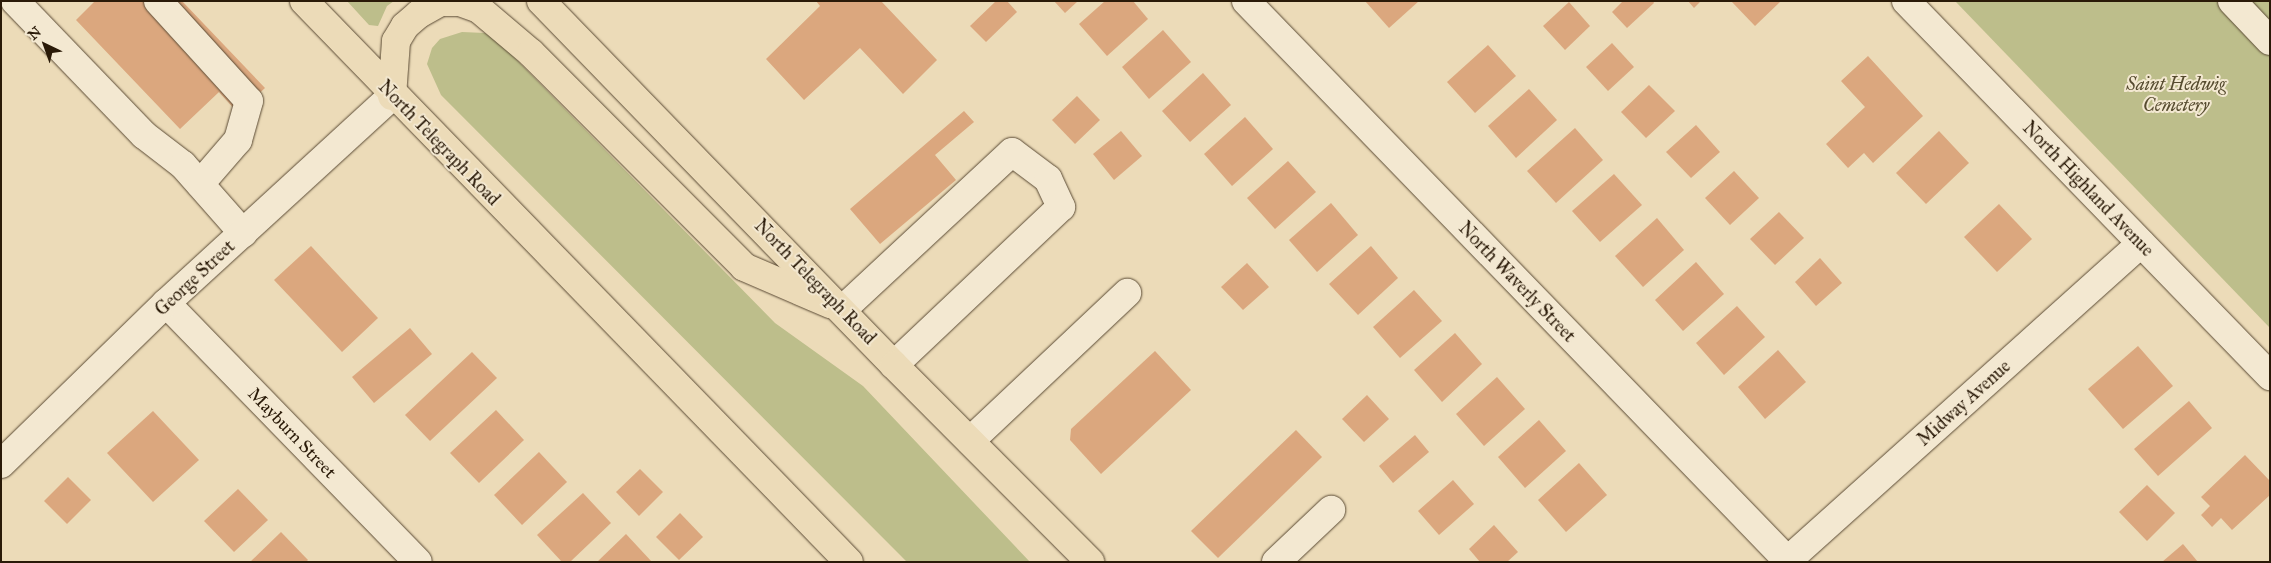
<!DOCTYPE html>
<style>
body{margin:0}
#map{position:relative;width:2271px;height:563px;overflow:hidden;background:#ecdbb8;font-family:"IM FELL Great Primer",serif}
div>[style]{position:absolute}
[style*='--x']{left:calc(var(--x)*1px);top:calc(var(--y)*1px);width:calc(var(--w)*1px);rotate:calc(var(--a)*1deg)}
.green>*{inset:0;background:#bdbe8b}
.building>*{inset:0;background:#dba77e}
.roads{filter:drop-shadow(0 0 1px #5a4a34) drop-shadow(0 0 1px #5a4a34)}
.minor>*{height:28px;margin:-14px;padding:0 14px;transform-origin:14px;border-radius:14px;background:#f3e8d1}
.major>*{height:28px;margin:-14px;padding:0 14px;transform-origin:14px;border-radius:14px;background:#ecdbb8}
span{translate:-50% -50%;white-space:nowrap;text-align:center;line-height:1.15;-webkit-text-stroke:4px #f3e8d1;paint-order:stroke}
.park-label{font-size:18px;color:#564b2f;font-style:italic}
.street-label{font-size:18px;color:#2a1a08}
.frame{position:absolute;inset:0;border:2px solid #2a1a08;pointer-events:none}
.north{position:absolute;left:20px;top:20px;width:50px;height:50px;-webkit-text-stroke:4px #f3e8d1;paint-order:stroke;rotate:318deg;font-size:14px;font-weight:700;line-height:20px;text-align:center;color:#2a1a08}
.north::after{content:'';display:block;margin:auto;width:18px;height:22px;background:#2a1a08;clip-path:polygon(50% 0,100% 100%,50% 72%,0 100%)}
</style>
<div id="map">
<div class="green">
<i style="clip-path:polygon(347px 1px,394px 1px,387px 6px,378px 26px,369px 25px)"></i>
<i style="clip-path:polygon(1955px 1px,2270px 1px,2270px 328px)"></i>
<i style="clip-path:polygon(462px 32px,485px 33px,504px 47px,775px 323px,863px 386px,1030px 562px,907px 562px,441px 95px,427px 64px,432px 48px,440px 39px)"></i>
</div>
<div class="building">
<i style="clip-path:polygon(95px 1px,182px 1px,265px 88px,238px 113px,219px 92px,180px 129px,76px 20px)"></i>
<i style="clip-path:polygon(816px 1px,881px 1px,937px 60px,903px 94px,860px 48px,804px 100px,766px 59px,820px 6px)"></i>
<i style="clip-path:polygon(996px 1px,1007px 1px,1017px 12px,986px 42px,970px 26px)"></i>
<i style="clip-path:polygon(1054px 1px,1078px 1px,1065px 13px)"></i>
<i style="clip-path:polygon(1105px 1px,1133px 1px,1148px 19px,1107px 56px,1079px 24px)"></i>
<i style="clip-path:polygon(1365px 1px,1419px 1px,1389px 28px)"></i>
<i style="clip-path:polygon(1623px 1px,1653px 1px,1654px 3px,1627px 28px,1612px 12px)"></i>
<i style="clip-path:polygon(1688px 1px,1701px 1px,1694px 8px)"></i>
<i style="clip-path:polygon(1731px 1px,1781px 1px,1755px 26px)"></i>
<i style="clip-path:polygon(1569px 2px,1590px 26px,1565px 50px,1543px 26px)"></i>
<i style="clip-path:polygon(1163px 30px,1191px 62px,1149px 99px,1122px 67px)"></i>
<i style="clip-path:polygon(1612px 43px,1634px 67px,1608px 91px,1586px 67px)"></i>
<i style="clip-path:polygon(1488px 45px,1516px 76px,1475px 113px,1447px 82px)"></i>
<i style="clip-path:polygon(1868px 56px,1923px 116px,1873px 163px,1864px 153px,1848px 168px,1826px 144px,1865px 107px,1841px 81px)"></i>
<i style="clip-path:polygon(1203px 73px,1231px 105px,1190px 142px,1162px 111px)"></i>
<i style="clip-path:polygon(1649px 85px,1675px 111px,1646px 138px,1621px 112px)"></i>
<i style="clip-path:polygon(1529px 89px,1557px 120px,1516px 158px,1488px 126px)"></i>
<i style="clip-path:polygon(1077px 96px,1100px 120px,1075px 144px,1052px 120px)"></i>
<i style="clip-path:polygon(964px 111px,974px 122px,935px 155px,956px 180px,880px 244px,850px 209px)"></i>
<i style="clip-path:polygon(1245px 117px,1273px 149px,1232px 186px,1204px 154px)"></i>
<i style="clip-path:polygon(1696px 125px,1720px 152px,1691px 178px,1666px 152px)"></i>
<i style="clip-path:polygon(1575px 128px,1603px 160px,1556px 203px,1527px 171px)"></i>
<i style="clip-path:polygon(1121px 131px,1142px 156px,1114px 180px,1093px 154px)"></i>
<i style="clip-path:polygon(1939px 131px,1969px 163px,1926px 204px,1896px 173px)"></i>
<i style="clip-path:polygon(1288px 161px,1316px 192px,1275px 229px,1247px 198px)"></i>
<i style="clip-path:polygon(1734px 171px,1759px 198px,1730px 225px,1705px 198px)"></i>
<i style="clip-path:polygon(1614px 174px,1642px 205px,1600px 242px,1572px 211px)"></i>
<i style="clip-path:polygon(1331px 203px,1358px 235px,1317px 272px,1289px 240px)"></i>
<i style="clip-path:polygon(1999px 204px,2032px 239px,1997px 272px,1964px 237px)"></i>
<i style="clip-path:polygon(1779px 212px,1804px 238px,1775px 265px,1750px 239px)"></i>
<i style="clip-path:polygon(1657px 218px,1684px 250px,1643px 287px,1615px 256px)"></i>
<i style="clip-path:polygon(311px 246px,378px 318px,342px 352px,274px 280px)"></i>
<i style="clip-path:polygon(1371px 246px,1398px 278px,1358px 315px,1329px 284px)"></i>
<i style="clip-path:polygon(1820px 258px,1842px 283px,1816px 306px,1795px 282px)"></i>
<i style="clip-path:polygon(1696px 262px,1724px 294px,1683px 331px,1655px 300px)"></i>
<i style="clip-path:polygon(1247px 263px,1269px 287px,1243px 310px,1221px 287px)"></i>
<i style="clip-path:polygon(1414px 290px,1442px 321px,1400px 358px,1373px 327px)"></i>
<i style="clip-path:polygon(1737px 306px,1765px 337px,1724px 375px,1696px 343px)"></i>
<i style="clip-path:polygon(410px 328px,432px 354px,374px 403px,352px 377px)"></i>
<i style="clip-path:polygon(1455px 333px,1482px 364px,1442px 402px,1414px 370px)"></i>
<i style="clip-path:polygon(2138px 346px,2173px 386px,2123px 429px,2088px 389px)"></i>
<i style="clip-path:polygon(1778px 350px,1806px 382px,1765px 419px,1738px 387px)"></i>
<i style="clip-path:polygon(1155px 351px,1191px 390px,1101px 474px,1070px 440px,1071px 429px)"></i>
<i style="clip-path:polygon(472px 352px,497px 378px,430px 441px,405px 415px)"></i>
<i style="clip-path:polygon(1497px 377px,1525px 409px,1484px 446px,1456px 414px)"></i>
<i style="clip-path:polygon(1367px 395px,1389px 419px,1364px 442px,1342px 419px)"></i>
<i style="clip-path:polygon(2189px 401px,2212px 428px,2158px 476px,2134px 449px)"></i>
<i style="clip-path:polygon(496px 410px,524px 440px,479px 483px,450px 453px)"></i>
<i style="clip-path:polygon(153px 411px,199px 460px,153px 502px,107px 453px)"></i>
<i style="clip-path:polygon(1539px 420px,1566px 451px,1525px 488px,1498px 457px)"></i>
<i style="clip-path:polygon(1296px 430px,1322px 457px,1218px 558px,1191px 531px)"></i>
<i style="clip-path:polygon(1415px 435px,1429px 452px,1393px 483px,1379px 466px)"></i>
<i style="clip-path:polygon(539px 452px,567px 482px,522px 525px,494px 495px)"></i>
<i style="clip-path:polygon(2245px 455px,2270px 481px,2270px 495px,2232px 530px,2221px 518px,2212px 527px,2201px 515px,2210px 506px,2201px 497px)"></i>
<i style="clip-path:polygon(1579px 463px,1607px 495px,1566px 532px,1538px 500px)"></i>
<i style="clip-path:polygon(640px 469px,663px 492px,639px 516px,616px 492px)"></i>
<i style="clip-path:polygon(68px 477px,91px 500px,67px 524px,44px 501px)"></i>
<i style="clip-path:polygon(1453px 480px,1474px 504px,1439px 535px,1418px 511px)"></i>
<i style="clip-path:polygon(2147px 485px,2175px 513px,2147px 541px,2119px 512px)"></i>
<i style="clip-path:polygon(238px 489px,268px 520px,234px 552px,204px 521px)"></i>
<i style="clip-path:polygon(583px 493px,611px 523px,570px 562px,562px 562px,537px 535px)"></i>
<i style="clip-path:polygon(680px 513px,703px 537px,679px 560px,656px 537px)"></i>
<i style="clip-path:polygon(1494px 525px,1518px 552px,1507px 562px,1480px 562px,1469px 549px)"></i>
<i style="clip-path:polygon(281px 532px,308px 560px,306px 562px,250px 562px)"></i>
<i style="clip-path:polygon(626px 534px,652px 562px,597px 562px)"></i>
<i style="clip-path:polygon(2183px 544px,2198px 562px,2162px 562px)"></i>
</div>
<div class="roads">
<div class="minor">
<i style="--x:15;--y:1;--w:186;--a:46.1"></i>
<i style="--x:144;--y:135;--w:49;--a:37.6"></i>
<i style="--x:183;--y:165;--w:91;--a:48.6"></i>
<i style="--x:158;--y:1;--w:135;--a:47.7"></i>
<i style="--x:249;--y:101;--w:41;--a:105.8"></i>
<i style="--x:238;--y:140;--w:58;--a:130.8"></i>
<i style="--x:1246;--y:1;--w:781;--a:45.93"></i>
<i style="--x:1906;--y:1;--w:523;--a:45.85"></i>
<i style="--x:2232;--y:1;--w:55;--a:46.5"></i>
<i style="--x:166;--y:303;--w:361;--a:45.8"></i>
<i style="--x:842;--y:310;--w:232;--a:-42.9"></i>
<i style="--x:1012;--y:152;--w:45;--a:36.9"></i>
<i style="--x:1048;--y:179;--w:31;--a:65"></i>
<i style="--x:1061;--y:207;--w:230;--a:136.6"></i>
<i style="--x:970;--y:441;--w:216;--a:-43.3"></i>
<i style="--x:1;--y:464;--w:231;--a:-44.3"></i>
<i style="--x:166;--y:303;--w:306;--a:-42.5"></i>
<i style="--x:1276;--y:562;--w:76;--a:-43.4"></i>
<i style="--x:1786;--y:562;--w:477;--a:-41.9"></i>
</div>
<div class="major">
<i style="--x:304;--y:1;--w:782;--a:45.83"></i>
<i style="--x:541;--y:1;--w:507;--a:45.88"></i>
<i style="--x:894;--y:365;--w:278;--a:45.1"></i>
<i style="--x:392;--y:96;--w:55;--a:-85.8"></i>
<i style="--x:396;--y:41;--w:17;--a:-59"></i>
<i style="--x:405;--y:26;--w:18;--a:-41"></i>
<i style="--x:419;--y:14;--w:25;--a:-29"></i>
<i style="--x:441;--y:2;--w:19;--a:0"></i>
<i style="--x:460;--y:2;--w:20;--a:20"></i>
<i style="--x:479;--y:9;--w:68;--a:40.2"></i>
<i style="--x:531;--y:53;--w:302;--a:45.1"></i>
<i style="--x:744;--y:267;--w:94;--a:23.3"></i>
</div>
</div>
<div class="park-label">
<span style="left:2176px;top:95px">Saint Hedwig<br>Cemetery</span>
</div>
<div class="street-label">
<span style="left:439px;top:143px;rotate:46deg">North Telegraph Road</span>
<span style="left:2088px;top:189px;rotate:46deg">North Highland Avenue</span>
<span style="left:195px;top:278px;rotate:-43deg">George Street</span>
<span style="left:815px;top:282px;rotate:46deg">North Telegraph Road</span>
<span style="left:1517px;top:282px;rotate:46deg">North Waverly Street</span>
<span style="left:1964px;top:403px;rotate:-42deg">Midway Avenue</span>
<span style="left:292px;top:433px;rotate:46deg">Mayburn Street</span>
</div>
<div class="frame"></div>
<div class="north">N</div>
</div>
